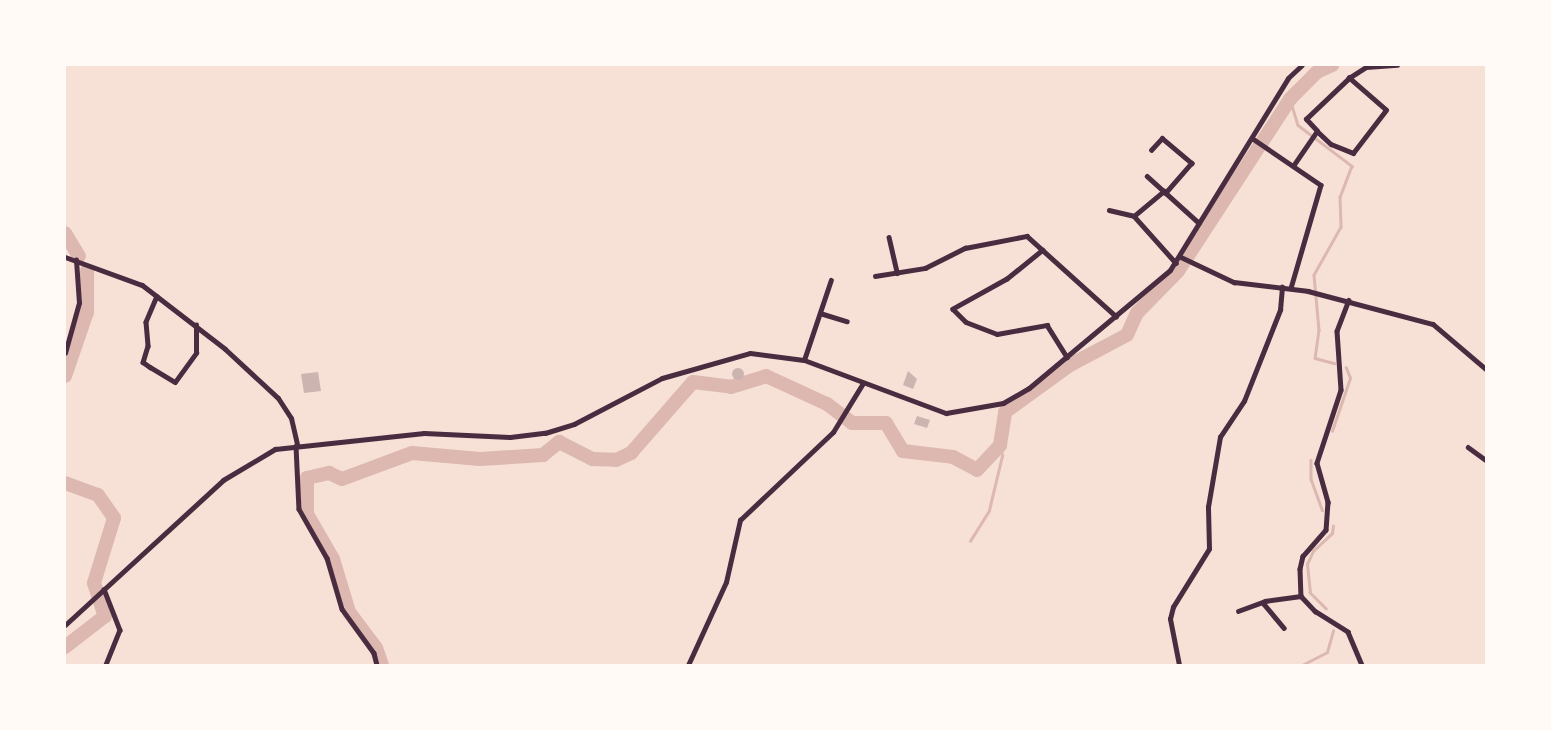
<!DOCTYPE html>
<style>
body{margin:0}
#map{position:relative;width:1551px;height:730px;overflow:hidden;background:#f7e1d7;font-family:"PT Sans Narrow",sans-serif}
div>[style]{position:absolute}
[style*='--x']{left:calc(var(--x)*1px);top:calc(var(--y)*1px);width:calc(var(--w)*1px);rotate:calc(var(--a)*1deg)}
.stream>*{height:2.5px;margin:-1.25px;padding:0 1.25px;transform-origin:1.25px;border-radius:1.25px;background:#dcb8b0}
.river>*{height:14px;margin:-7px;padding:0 7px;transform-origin:7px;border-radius:7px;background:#dcb8b0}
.building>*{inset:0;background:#ccb4b1}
.round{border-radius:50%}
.minor>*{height:4.5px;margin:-2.25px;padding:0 2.25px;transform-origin:2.25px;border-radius:2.25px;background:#4a2c40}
.tertiary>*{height:5px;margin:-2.5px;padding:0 2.5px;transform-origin:2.5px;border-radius:2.5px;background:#4a2c40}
span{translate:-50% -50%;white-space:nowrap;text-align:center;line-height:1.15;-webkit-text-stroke:5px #fffaf5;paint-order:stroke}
.frame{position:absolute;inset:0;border:66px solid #fffaf5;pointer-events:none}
</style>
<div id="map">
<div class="stream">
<i style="--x:1290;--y:99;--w:27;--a:73"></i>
<i style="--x:1298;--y:125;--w:68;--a:37.2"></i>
<i style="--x:1352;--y:166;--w:33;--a:111"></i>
<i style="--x:1340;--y:197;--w:30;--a:88"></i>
<i style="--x:1341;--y:227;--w:55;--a:119.4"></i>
<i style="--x:1314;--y:275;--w:55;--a:84.8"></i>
<i style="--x:1319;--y:330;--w:28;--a:98"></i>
<i style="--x:1315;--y:358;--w:20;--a:15"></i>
<i style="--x:1332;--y:431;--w:56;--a:-71.2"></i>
<i style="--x:1350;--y:378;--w:11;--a:-112"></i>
<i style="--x:1311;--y:460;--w:19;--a:90"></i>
<i style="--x:1311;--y:479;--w:33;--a:70"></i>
<i style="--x:970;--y:541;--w:36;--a:-58"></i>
<i style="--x:989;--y:510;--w:56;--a:-76.5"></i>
<i style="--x:1002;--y:456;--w:11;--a:-100"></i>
<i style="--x:1326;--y:609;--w:23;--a:-135"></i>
<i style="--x:1310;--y:593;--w:29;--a:-96"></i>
<i style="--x:1307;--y:564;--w:14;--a:-65"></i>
<i style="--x:1313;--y:551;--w:26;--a:-43"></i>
<i style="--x:1332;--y:533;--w:7;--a:-82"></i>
<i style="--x:1302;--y:665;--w:28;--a:-27"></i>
<i style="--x:1327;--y:652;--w:22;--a:-74"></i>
</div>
<div class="river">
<i style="--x:65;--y:233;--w:27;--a:59"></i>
<i style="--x:65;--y:376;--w:68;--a:-71"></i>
<i style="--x:87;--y:312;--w:41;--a:-90"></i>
<i style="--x:65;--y:483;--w:35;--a:20"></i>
<i style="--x:98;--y:495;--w:28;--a:55"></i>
<i style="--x:114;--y:518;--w:68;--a:107.1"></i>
<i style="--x:94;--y:583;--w:35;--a:72"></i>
<i style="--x:105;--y:616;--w:51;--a:142.2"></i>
<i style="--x:382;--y:665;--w:18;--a:-109"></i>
<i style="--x:376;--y:648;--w:45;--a:-126.9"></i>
<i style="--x:349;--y:612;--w:55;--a:-106.8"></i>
<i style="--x:333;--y:559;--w:52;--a:-120"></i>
<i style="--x:307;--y:514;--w:36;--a:-90"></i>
<i style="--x:307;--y:478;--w:23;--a:-13"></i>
<i style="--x:329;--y:473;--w:14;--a:25"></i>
<i style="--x:342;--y:479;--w:75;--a:-20.4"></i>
<i style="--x:412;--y:453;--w:68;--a:5"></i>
<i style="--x:480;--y:459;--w:63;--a:-3.6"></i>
<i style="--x:543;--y:455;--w:21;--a:-39"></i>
<i style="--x:559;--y:442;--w:37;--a:27"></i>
<i style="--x:592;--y:459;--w:24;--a:2"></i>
<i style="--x:616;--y:460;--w:17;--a:-25"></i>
<i style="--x:631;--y:453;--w:94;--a:-48.9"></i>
<i style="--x:693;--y:382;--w:38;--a:7"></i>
<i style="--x:731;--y:387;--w:37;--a:-17"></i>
<i style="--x:766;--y:376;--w:67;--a:24.7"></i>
<i style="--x:827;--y:404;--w:31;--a:37"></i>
<i style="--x:852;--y:423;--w:34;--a:0"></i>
<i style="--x:886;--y:423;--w:33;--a:59"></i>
<i style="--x:903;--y:451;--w:50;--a:6.8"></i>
<i style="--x:953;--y:457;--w:27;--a:28"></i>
<i style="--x:977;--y:470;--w:34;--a:-47"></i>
<i style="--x:1000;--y:445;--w:33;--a:-81"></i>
<i style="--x:1005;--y:412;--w:80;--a:-35.9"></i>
<i style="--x:1070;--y:365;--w:64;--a:-27.8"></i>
<i style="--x:1127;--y:335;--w:24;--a:-66"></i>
<i style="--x:1137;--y:313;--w:59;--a:-45.7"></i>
<i style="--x:1178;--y:271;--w:205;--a:-56.9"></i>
<i style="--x:1290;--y:99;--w:38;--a:-45"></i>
<i style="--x:1317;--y:72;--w:17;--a:-25"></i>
</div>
<div class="building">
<i class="round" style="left:732px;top:368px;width:12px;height:12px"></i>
<i style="clip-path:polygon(908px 371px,917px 379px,913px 389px,903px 385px)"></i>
<i style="clip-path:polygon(318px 372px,321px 391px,304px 393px,301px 374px)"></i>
<i style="clip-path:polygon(917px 416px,930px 420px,927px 428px,914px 424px)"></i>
</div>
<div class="minor">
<i style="--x:1317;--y:131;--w:16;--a:-133"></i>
<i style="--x:1306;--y:119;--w:59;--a:-43.6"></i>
<i style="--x:1252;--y:138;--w:83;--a:34.3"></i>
<i style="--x:1321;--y:185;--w:107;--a:106.2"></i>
<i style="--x:1151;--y:150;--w:16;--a:-47"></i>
<i style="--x:1162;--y:138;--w:39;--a:40"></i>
<i style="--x:1192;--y:163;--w:40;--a:131"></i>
<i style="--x:1293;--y:166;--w:42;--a:-55.6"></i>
<i style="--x:1317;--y:131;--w:19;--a:43"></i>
<i style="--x:1331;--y:144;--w:24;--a:22"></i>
<i style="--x:1353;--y:153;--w:54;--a:-52.5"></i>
<i style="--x:1386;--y:110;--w:49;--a:-139.1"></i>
<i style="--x:1349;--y:78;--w:20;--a:-33"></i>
<i style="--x:1366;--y:67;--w:31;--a:-4"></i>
<i style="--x:1147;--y:176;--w:70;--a:42.1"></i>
<i style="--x:1109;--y:210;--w:26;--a:13"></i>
<i style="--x:1134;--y:216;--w:63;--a:48.2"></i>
<i style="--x:1134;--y:216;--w:39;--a:-40"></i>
<i style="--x:889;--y:237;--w:37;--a:77"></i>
<i style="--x:1043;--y:250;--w:46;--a:141.1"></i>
<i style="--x:1007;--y:279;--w:62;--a:150.9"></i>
<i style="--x:953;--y:309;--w:18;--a:45"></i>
<i style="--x:966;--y:322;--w:33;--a:21"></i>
<i style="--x:997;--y:334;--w:51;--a:-10.2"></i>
<i style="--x:1047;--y:325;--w:38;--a:58"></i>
<i style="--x:1181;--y:257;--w:59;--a:25.3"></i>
<i style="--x:1234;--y:282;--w:75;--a:6.9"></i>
<i style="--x:1308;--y:291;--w:129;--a:14.8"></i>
<i style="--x:1433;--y:324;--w:70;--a:40.3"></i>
<i style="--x:875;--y:276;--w:51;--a:-9.1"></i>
<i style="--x:925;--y:268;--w:45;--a:-26.6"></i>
<i style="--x:965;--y:248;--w:63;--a:-11"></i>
<i style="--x:1027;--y:236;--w:120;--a:42"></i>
<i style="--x:157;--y:296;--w:28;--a:113"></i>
<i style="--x:146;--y:322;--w:24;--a:85"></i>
<i style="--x:148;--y:346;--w:17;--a:107"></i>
<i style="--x:143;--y:362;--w:9;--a:36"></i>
<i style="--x:150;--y:367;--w:29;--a:31"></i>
<i style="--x:175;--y:382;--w:36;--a:-54"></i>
<i style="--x:196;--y:353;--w:28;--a:-90"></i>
<i style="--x:1349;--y:300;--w:33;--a:111"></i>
<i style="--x:1337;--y:331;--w:59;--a:86.1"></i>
<i style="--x:1341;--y:390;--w:77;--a:108.2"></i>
<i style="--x:1317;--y:463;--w:41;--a:74.2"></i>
<i style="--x:1328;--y:502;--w:28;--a:94"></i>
<i style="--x:1326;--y:530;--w:35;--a:131"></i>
<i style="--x:1303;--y:556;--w:13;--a:103"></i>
<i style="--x:1300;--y:569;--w:27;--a:88"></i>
<i style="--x:1301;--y:596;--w:21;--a:47"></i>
<i style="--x:1315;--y:611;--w:39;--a:32"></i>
<i style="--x:1348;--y:632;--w:36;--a:67"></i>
<i style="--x:820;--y:313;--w:28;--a:17"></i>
<i style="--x:65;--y:353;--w:52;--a:-74.4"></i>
<i style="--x:79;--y:303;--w:43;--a:-94"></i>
<i style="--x:804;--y:360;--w:84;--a:-71.4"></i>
<i style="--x:296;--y:446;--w:63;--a:87.3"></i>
<i style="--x:299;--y:509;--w:56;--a:60.3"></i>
<i style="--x:327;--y:558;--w:53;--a:73.6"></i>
<i style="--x:342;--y:609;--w:54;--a:54"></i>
<i style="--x:374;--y:653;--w:12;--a:76"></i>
<i style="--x:1468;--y:447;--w:22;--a:36"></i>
<i style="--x:104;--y:589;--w:44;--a:68.7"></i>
<i style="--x:120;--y:630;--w:38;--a:112"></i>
<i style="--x:1264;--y:604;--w:31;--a:50"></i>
<i style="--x:1238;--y:611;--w:29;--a:-20"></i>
<i style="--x:1265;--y:601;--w:36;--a:-8"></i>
<i style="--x:1179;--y:665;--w:47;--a:-101.1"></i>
<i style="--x:1170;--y:619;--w:12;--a:-76"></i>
<i style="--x:1173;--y:607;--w:68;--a:-58.2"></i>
<i style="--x:1209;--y:549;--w:42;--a:-91.4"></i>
<i style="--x:1208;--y:507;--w:71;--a:-80.3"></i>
<i style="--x:1220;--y:437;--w:43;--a:-56.3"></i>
<i style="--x:1244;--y:401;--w:98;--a:-68.4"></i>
<i style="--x:1280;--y:310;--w:23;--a:-85"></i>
</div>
<div class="tertiary">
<i style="--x:65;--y:257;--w:82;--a:20"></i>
<i style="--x:142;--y:285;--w:105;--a:37.6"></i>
<i style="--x:225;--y:349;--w:72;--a:42.8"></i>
<i style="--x:278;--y:398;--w:24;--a:57"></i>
<i style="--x:291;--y:418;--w:28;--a:77"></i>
<i style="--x:65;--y:625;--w:214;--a:-42.5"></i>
<i style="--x:223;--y:480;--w:61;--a:-30.8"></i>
<i style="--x:275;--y:449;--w:150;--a:-6.1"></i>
<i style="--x:424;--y:433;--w:86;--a:2.7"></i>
<i style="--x:510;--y:437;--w:35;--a:-7"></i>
<i style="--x:545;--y:433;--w:30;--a:-17"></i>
<i style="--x:574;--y:424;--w:99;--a:-27.6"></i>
<i style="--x:662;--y:378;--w:91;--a:-15.9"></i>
<i style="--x:750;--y:353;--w:54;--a:7.4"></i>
<i style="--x:804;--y:360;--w:152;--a:20.5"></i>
<i style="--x:946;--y:413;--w:58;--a:-10"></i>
<i style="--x:1003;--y:403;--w:30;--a:-30"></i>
<i style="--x:1029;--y:388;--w:184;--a:-39.9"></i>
<i style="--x:1170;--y:270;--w:225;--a:-58.4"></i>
<i style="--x:1288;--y:78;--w:19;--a:-43"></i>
<i style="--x:688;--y:665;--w:91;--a:-65.4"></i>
<i style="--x:726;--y:582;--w:64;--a:-77.3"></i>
<i style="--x:740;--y:520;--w:128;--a:-43.4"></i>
<i style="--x:833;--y:432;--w:57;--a:-58.5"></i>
</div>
<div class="frame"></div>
</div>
